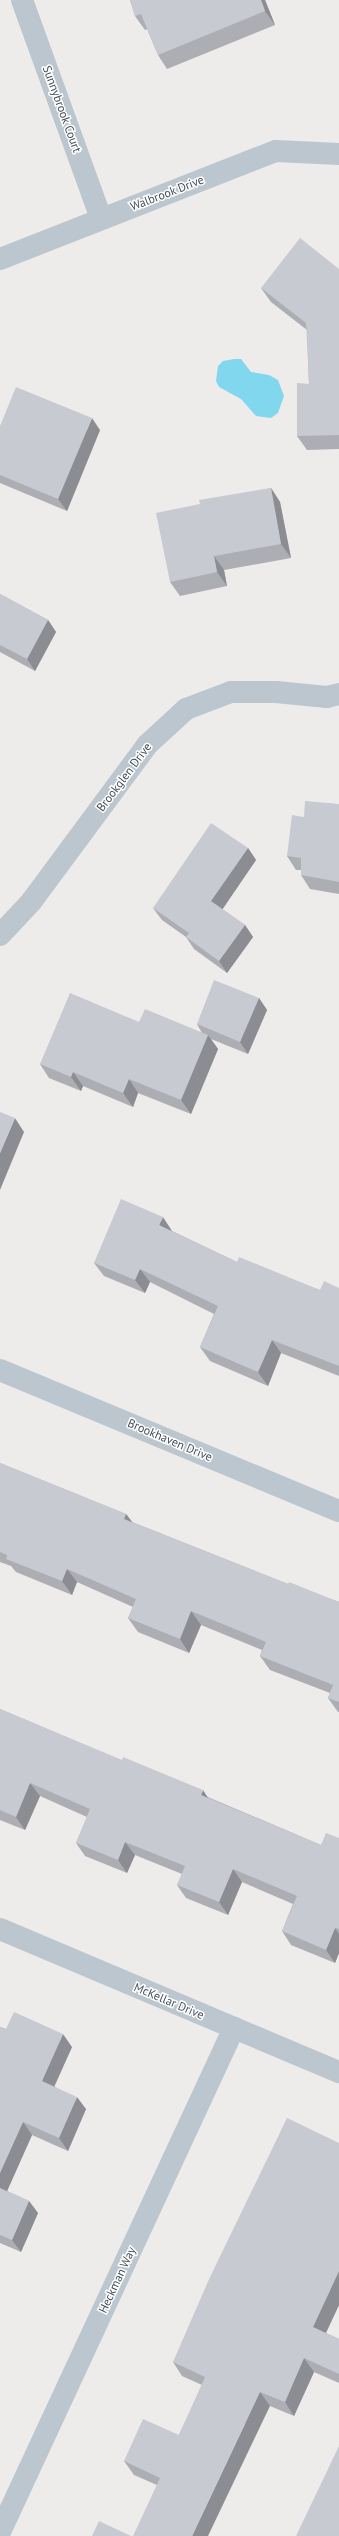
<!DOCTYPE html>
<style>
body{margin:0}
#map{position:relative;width:339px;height:2536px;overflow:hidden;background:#eeebeb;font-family:"PT Sans",sans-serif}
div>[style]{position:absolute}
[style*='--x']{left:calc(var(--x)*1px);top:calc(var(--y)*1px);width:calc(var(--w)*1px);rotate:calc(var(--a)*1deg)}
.water>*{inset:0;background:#81d8ee}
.street>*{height:22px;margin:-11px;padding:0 11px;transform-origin:11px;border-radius:11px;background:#bbc6cf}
.wall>*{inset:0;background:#acaeb4}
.shaded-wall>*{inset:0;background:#8c8d92}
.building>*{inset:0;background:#c8cad1}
span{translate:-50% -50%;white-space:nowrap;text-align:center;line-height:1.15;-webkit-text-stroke:3px #fff;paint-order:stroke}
.street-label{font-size:12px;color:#434f59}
</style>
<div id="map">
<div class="water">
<i style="clip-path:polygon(234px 359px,241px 359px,251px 372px,269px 375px,278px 380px,284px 396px,278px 413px,271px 418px,256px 416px,241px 399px,219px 387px,216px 381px,218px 366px,223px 361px)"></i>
</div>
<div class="street">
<i style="--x:22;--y:0;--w:232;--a:70.1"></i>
<i style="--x:0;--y:259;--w:296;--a:-21.4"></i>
<i style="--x:276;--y:151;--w:63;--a:2.7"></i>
<i style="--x:0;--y:935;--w:45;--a:-46.8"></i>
<i style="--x:31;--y:902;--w:195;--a:-53.5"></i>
<i style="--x:147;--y:745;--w:53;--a:-42.7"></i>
<i style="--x:186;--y:709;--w:48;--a:-20.7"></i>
<i style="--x:231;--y:692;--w:45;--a:0"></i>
<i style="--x:276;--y:692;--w:51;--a:5.6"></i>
<i style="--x:327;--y:697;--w:12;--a:-14"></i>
<i style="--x:0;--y:1370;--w:367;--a:22.6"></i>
<i style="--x:0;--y:1929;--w:368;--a:22.9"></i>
<i style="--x:0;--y:2532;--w:556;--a:-65.1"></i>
</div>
<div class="wall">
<i style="clip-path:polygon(130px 0,265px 0,275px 25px,167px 69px,158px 55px,147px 29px,145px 30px,135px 16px)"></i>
<i style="clip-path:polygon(339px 269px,339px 449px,307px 450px,297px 436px,309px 384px,307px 330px,271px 302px,261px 288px)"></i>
<i style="clip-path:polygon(0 426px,100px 430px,67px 511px,0 483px)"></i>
<i style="clip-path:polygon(271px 488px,280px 502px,291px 558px,224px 570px,227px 586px,180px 596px,170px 582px,200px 504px)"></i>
<i style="clip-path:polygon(0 594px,48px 620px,56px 632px,35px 671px,0 652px)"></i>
<i style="clip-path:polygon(339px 804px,339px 894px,310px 889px,301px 875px,301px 870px,296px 870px,287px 856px,304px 817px)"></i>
<i style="clip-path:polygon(248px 848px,256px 860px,222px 909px,245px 925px,253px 937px,227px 973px,194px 949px,186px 937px,162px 920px,153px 908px)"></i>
<i style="clip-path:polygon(259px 998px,267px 1010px,248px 1054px,211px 1039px,218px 1049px,191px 1114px,138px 1093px,133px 1107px,83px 1086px,81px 1091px,49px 1078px,40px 1064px,139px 1022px,202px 1033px,197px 1024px)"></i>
<i style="clip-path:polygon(172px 1231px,237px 1262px,320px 1290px,339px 1288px,339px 1376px,281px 1353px,268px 1386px,210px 1361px,200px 1347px,214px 1314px,150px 1282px,145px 1293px,104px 1276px,94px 1263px)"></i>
<i style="clip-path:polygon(0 1463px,126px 1514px,132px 1522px,288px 1584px,339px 1602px,339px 1712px,338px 1712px,328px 1698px,330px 1693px,270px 1670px,260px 1656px,262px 1650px,201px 1625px,189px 1653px,138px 1632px,128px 1618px,133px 1607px,77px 1582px,72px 1595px,16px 1572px,11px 1566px,0 1562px)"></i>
<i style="clip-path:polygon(0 1709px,321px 1845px,339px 1838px,339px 1953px,335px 1963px,291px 1945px,282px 1931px,293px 1904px,242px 1882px,228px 1915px,186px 1898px,177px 1885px,182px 1874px,135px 1855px,127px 1873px,85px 1856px,76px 1843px,87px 1817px,40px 1796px,25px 1830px,0 1820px)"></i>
<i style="clip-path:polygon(0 2027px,6px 2029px,72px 2047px,54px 2086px,86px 2109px,68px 2151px,32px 2135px,7px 2191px,29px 2201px,38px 2213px,21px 2252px,0 2243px)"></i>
<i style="clip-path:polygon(339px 2143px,339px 2305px,326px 2333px,339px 2339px,339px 2383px,314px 2372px,294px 2416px,270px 2406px,157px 2485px,134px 2475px,124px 2461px,179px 2435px,202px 2385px,182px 2376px,173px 2362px)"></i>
</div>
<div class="shaded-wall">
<i style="clip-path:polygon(261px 0,265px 0,275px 25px,265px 11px)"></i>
<i style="clip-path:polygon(92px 418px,100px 430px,67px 511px,58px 499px)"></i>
<i style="clip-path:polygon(271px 488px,280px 502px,291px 558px,281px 544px)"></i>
<i style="clip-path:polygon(214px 556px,224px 570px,227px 586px,217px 572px)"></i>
<i style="clip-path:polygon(48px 620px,56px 632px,35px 671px,27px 659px)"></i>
<i style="clip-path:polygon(248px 848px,256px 860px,220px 913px,211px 901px)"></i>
<i style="clip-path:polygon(245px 925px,253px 937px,227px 973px,219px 961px)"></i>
<i style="clip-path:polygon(259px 998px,267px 1010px,248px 1054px,240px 1042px)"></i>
<i style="clip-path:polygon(208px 1035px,218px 1049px,191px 1114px,181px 1100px)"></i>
<i style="clip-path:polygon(73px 1072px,83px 1086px,81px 1091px,71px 1077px)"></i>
<i style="clip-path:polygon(129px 1079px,138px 1093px,133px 1107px,123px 1093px)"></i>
<i style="clip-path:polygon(15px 1118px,24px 1132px,0 1190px,0 1153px)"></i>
<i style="clip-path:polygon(163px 1217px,172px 1231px,169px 1239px,159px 1225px)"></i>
<i style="clip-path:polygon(140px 1269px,150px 1282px,145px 1293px,135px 1280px)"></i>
<i style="clip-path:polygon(272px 1340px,281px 1353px,268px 1386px,258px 1372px)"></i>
<i style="clip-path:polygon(126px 1514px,136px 1527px,124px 1519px)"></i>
<i style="clip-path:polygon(67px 1569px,77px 1582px,72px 1595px,62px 1581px)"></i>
<i style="clip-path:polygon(191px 1611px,201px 1625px,189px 1653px,180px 1639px)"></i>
<i style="clip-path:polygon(30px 1783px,40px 1796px,25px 1830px,16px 1817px)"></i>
<i style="clip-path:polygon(203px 1790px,212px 1804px,201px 1795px)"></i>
<i style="clip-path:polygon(125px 1842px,135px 1855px,127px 1873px,118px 1860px)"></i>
<i style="clip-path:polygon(233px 1869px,242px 1882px,228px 1915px,219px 1902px)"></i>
<i style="clip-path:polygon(335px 1928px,339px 1934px,339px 1953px,335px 1963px,326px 1950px)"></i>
<i style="clip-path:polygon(63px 2034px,72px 2047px,51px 2094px,42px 2081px)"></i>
<i style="clip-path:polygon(77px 2097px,86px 2109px,68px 2151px,59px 2138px)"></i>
<i style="clip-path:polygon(23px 2122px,32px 2135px,4px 2198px,0 2193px,0 2173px)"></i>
<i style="clip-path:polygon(29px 2201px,38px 2213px,21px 2252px,12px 2240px)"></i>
<i style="clip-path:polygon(339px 2271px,339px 2305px,322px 2341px,313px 2327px)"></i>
<i style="clip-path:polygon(304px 2358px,314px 2372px,294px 2416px,285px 2402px)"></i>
<i style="clip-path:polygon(260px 2392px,270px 2406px,208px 2536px,192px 2536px)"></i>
</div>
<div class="building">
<i style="clip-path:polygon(130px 0,261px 0,265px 11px,158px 55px,141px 14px,135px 16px)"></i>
<i style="clip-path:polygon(300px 238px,339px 269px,339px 435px,297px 436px,297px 383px,309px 384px,306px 323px,261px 288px)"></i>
<i style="clip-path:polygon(16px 387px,92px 418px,58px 499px,0 475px,0 426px)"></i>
<i style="clip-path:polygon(271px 488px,281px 544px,214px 556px,217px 572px,170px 582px,156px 513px,200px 504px,199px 500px)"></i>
<i style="clip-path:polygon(0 594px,48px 620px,27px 659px,0 645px)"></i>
<i style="clip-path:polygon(305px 801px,339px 804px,339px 882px,301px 875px,301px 858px,287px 856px,292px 815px,304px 817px)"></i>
<i style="clip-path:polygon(211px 823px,248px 848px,211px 901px,245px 925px,219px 961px,186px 937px,189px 933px,153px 908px)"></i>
<i style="clip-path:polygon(214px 980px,259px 998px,240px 1042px,197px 1024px)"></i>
<i style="clip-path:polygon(70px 993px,139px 1022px,145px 1009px,208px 1035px,181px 1100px,129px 1079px,123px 1093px,73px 1072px,71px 1077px,40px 1064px)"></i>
<i style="clip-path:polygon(0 1112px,15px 1118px,0 1153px)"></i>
<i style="clip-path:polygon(121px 1199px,163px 1217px,159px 1225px,237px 1262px,239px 1257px,320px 1290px,324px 1281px,339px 1288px,339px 1366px,272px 1340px,258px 1372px,200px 1347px,218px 1306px,140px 1269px,135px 1280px,94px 1263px)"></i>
<i style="clip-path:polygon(0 1463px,126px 1514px,124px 1519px,288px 1584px,289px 1582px,339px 1602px,339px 1702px,328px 1698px,333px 1685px,260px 1656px,266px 1642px,191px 1611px,180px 1639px,128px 1618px,136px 1599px,67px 1569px,62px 1581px,6px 1559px,7px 1555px,0 1552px)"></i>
<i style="clip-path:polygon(0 1709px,122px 1760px,123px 1757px,203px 1790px,201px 1795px,321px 1845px,326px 1833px,339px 1838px,339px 1929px,335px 1928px,326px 1950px,282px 1931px,297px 1896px,233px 1869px,219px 1902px,177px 1885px,185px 1866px,125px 1842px,118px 1860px,76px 1843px,90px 1809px,30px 1783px,16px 1817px,0 1810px)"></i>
<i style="clip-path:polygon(14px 2012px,63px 2034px,42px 2081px,77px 2097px,59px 2138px,23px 2122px,0 2173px,0 2027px,6px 2029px)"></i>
<i style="clip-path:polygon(287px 2118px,339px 2143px,339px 2271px,313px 2327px,339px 2339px,339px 2374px,304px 2358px,285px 2402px,260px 2392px,192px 2536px,133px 2536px,160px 2478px,124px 2461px,143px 2419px,179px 2435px,205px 2377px,173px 2362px,210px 2277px)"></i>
<i style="clip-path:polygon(0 2188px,29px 2201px,12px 2240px,0 2235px)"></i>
<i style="clip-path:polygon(339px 2446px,339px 2536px,296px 2536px)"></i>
<i style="clip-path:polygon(99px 2521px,131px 2536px,92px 2536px)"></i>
</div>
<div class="street-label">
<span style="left:62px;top:109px;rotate:70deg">Sunnybrook Court</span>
<span style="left:167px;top:193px;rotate:-21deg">Walbrook Drive</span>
<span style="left:124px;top:777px;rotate:-53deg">Brookglen Drive</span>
<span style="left:170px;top:1440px;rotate:23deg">Brookhaven Drive</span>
<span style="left:169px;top:2001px;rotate:23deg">McKellar Drive</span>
<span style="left:117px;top:2280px;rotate:-65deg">Heckman Way</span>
</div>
</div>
